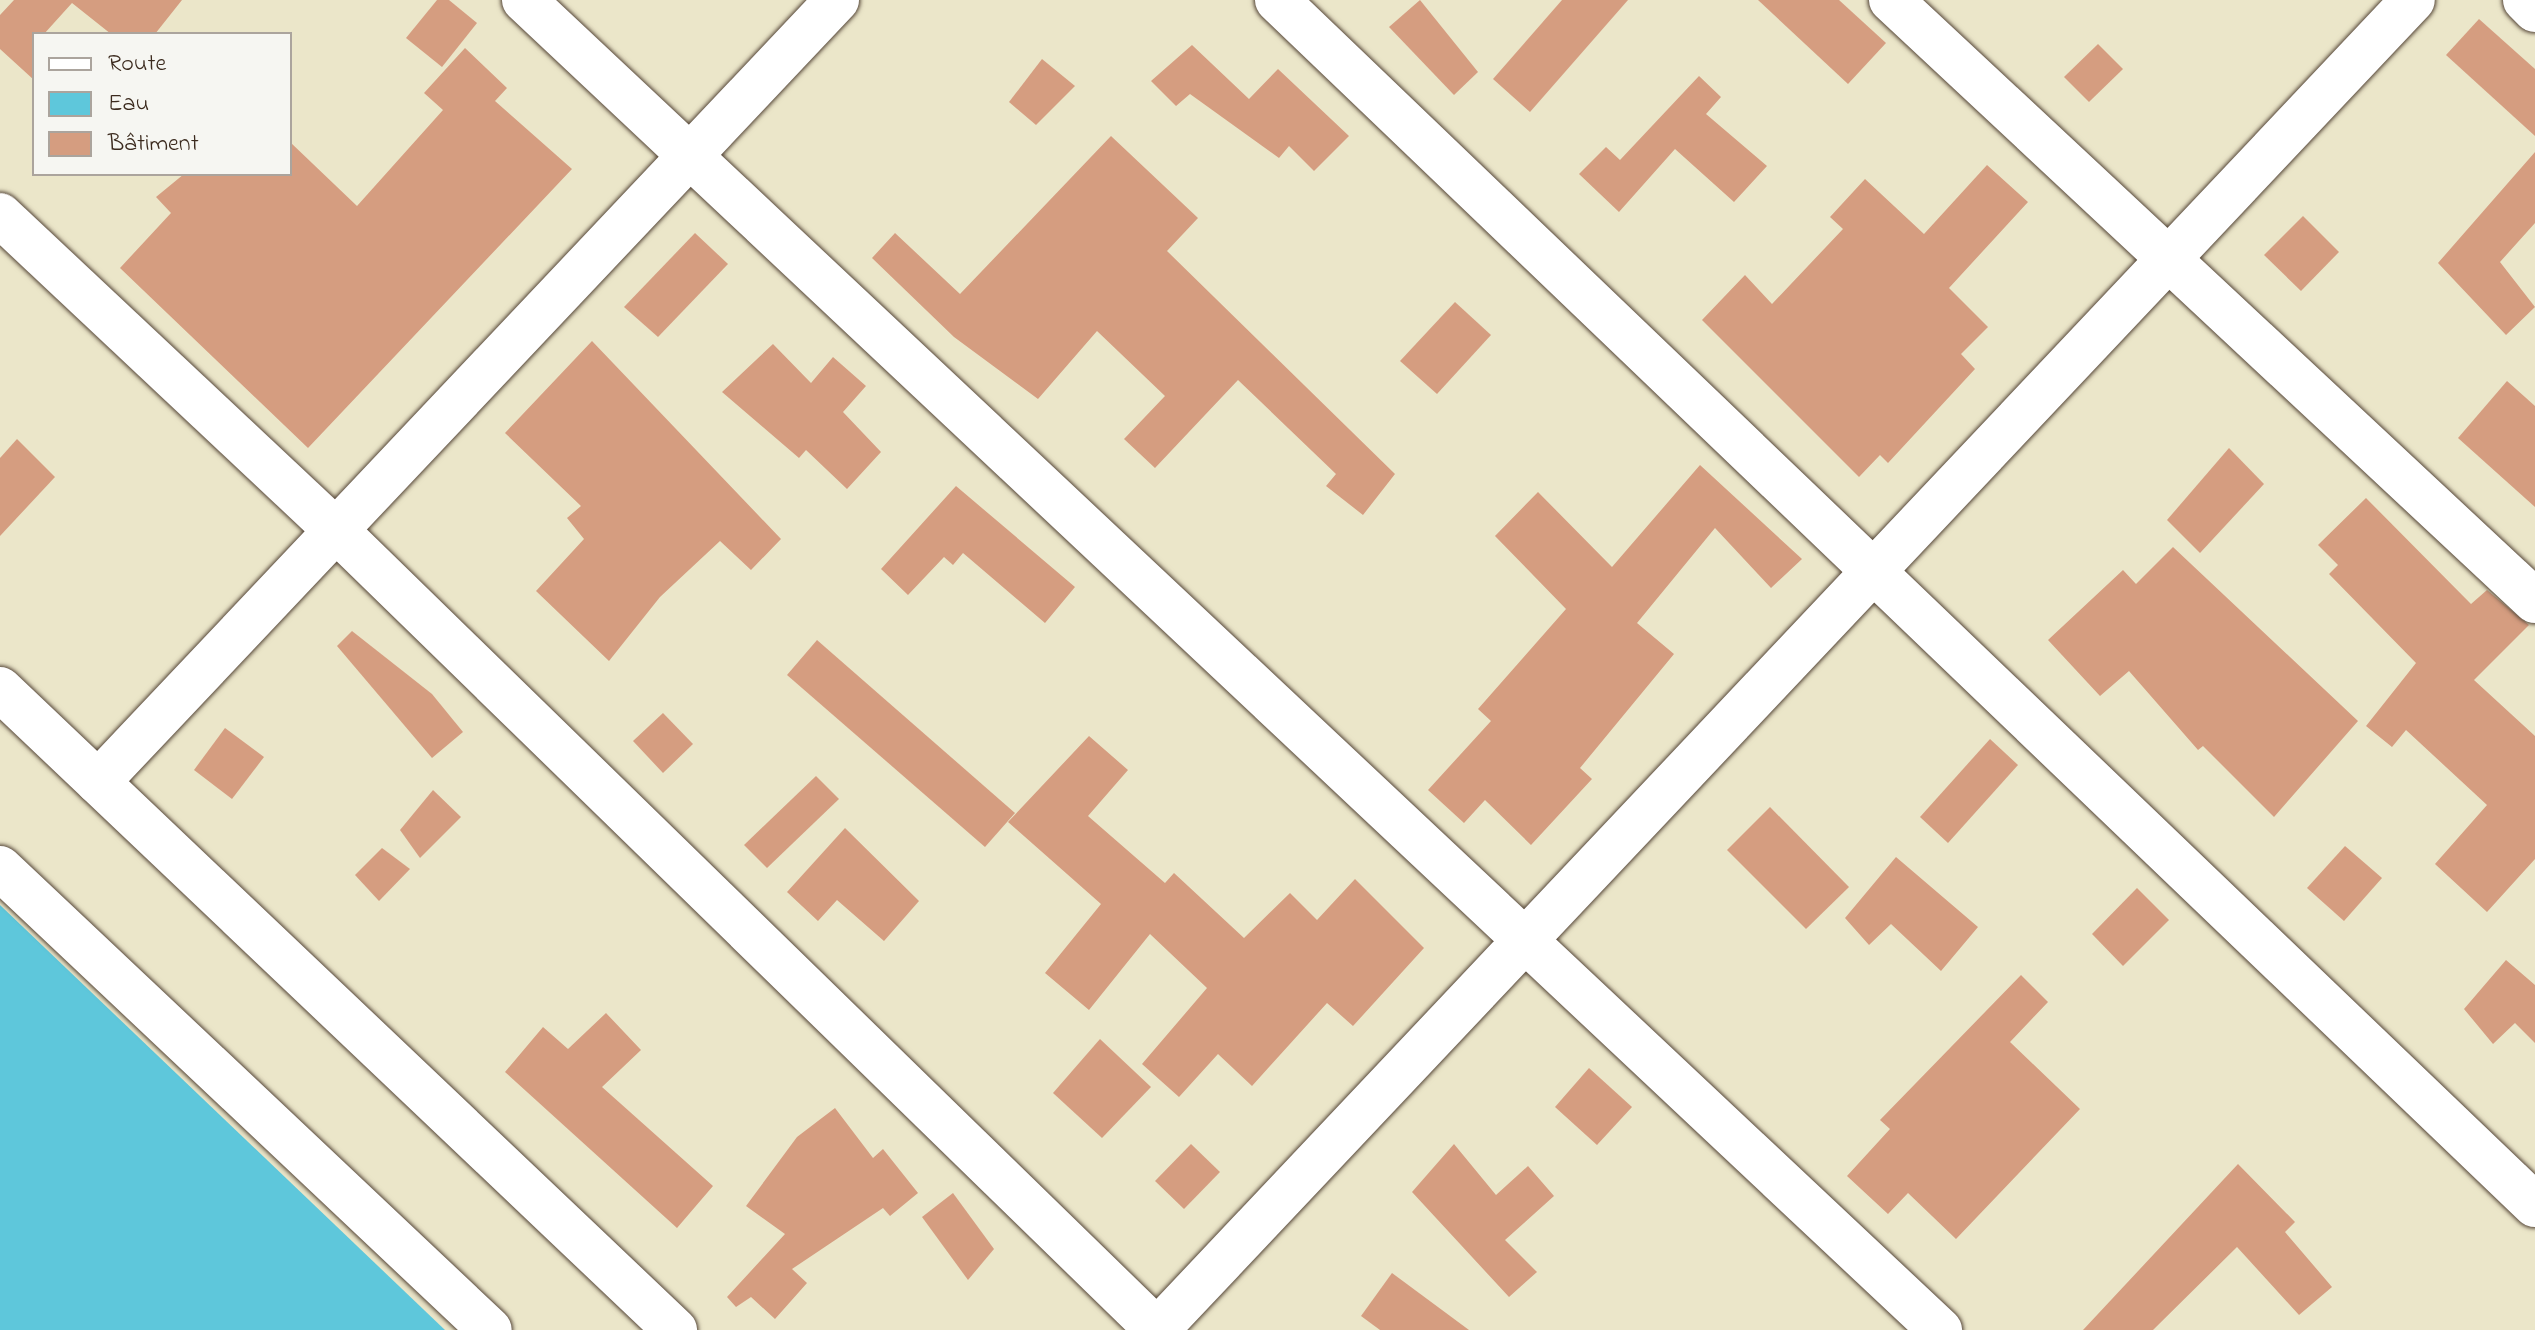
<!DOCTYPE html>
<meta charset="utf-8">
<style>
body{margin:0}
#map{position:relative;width:2535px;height:1330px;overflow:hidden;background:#ebe6c9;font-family:"Indie Flower",sans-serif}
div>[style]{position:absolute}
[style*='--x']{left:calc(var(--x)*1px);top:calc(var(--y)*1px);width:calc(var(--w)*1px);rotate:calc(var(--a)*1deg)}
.water>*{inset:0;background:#5ec7db}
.building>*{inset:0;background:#d59d80}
.roads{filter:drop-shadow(0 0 2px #554638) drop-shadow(0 0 2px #554638)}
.minor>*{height:44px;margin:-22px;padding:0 22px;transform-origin:22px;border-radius:22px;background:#fff}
span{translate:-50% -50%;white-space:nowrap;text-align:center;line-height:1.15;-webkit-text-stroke:7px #f6f6f2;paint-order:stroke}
.legend{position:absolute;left:32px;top:32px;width:260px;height:144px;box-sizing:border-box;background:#f6f6f2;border:2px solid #aba49d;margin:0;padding:10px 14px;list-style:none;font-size:24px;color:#3b2a1e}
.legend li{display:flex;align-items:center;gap:16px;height:40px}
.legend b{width:40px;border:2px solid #aba49d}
</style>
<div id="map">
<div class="water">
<i style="clip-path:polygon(0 905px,445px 1330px,0 1330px)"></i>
</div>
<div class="building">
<i style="clip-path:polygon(14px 0,182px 0,155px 34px,111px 34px,72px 3px,44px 34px,34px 34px,34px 80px,0 49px,0 15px)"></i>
<i style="clip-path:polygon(437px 0,449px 0,477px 23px,442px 67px,406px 38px)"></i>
<i style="clip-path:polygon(1420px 0,1478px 72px,1454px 95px,1389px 27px)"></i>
<i style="clip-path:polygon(1562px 0,1628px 0,1530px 112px,1493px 79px)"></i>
<i style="clip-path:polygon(1758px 0,1839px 0,1886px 43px,1848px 84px)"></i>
<i style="clip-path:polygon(2479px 19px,2535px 69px,2535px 136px,2446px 55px)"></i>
<i style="clip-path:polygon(2098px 44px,2123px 69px,2089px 102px,2064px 77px)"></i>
<i style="clip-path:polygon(1192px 45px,1249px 99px,1278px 69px,1349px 136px,1314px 171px,1289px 146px,1279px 158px,1190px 94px,1176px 106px,1151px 81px)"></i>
<i style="clip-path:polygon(465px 48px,507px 88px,495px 101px,572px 169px,308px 448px,120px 268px,171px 213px,156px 197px,184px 174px,290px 174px,290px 142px,357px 206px,443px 110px,424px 93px)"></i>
<i style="clip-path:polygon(1042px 59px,1075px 86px,1036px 125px,1009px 102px)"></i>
<i style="clip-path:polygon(1699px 76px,1721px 97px,1706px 114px,1767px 166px,1734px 202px,1675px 149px,1619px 212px,1579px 174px,1606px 147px,1620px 160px)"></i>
<i style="clip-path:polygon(1111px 136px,1198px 218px,1167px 251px,1395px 474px,1363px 515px,1326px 486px,1336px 474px,1238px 380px,1155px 468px,1124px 439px,1165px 396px,1097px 331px,1038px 399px,954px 337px,872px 258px,895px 233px,960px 294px)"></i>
<i style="clip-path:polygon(2535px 152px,2535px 223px,2500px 262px,2535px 307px,2506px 335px,2438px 263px)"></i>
<i style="clip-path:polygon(1987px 165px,2028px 202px,1949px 288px,1988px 327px,1961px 354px,1975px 369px,1888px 463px,1880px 455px,1859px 477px,1702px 320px,1745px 275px,1772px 304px,1843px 229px,1830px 217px,1865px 179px,1924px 234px)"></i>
<i style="clip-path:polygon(2303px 216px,2339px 252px,2301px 291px,2264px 255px)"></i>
<i style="clip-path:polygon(695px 233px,728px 264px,658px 337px,624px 307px)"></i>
<i style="clip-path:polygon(1455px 302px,1491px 335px,1437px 394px,1400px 361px)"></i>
<i style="clip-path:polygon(592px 341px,781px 539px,751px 570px,720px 541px,660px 597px,609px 661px,536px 591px,584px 539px,567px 518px,581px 506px,505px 433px)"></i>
<i style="clip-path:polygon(773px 344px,811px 383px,833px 357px,866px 386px,843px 412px,881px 452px,847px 489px,806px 450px,799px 458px,722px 392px)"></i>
<i style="clip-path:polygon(2507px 381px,2535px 406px,2535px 507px,2458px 438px)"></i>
<i style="clip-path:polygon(17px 439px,55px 477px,0 536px,0 458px)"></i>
<i style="clip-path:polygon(2229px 448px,2264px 484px,2200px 553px,2167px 520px)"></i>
<i style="clip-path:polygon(1700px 465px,1802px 559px,1771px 588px,1715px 528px,1637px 623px,1674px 654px,1580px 768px,1592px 779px,1531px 845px,1485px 800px,1464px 823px,1428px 790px,1491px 721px,1478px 709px,1566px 609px,1495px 536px,1538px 492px,1612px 567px)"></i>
<i style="clip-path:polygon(956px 486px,1075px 587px,1045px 623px,963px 553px,953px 565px,944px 557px,908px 595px,881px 569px)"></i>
<i style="clip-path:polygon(2366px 498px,2471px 604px,2487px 590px,2529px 625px,2474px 680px,2535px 736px,2535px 859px,2487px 912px,2435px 864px,2487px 805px,2406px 730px,2392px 747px,2366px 726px,2416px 663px,2329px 574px,2338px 565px,2318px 545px)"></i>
<i style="clip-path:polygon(2173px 547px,2358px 721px,2274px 817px,2203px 746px,2198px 750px,2129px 671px,2100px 696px,2048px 640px,2123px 570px,2136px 584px)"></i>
<i style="clip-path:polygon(352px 631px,432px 694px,463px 732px,432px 758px,337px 646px)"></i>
<i style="clip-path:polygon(817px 640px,1015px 813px,985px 847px,787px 675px)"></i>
<i style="clip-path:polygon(663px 713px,693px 744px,663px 773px,633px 741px)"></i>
<i style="clip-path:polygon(225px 728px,264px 757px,232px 799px,194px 770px)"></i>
<i style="clip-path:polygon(1089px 736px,1128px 770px,1088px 816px,1165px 883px,1174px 873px,1244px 938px,1290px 893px,1317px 920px,1355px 879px,1424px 948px,1353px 1026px,1327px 1003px,1252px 1086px,1218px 1054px,1179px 1097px,1142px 1064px,1207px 988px,1150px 934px,1089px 1010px,1045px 973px,1101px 904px,1008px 822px)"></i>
<i style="clip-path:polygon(1990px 739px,2018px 765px,1948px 843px,1920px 817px)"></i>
<i style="clip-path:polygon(816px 776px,839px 799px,767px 868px,744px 845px)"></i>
<i style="clip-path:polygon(433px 790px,461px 817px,420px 858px,400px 830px)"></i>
<i style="clip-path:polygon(1770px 807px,1849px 887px,1806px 929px,1727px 850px)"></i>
<i style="clip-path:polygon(845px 828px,919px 901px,884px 941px,837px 900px,818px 921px,787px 892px)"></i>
<i style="clip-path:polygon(2345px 846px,2382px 878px,2344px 921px,2307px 888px)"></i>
<i style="clip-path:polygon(382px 848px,410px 869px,379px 901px,355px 875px)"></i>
<i style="clip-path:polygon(1896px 857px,1978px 927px,1941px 971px,1891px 924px,1869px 945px,1845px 918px)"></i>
<i style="clip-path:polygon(2137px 888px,2169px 920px,2123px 966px,2092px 934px)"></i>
<i style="clip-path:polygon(2506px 960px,2535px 985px,2535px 1043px,2515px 1023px,2493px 1044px,2464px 1009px)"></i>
<i style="clip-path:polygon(2021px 975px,2048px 1002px,2010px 1042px,2080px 1109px,1956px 1239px,1908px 1193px,1888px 1214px,1847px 1176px,1890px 1129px,1880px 1120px)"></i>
<i style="clip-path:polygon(606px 1013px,641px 1050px,602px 1087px,713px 1186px,677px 1228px,505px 1072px,543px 1027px,568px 1049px)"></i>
<i style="clip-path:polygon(1100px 1039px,1151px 1087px,1102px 1138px,1053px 1093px)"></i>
<i style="clip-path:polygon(1589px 1068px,1632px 1107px,1597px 1145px,1555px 1107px)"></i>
<i style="clip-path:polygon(835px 1108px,873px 1158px,883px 1149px,918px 1193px,890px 1216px,883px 1208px,792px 1269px,807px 1283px,775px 1319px,751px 1297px,736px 1307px,727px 1297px,785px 1234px,746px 1206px,797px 1137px)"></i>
<i style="clip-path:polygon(1191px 1144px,1220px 1172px,1184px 1209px,1155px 1181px)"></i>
<i style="clip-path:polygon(1454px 1144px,1496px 1195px,1528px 1166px,1554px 1196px,1505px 1240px,1537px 1272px,1509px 1297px,1412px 1192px)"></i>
<i style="clip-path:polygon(2238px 1164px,2295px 1222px,2285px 1232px,2332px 1287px,2299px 1315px,2237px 1247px,2153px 1330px,2083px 1330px)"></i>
<i style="clip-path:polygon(953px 1193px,994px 1249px,968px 1280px,922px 1217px)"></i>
<i style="clip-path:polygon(1392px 1273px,1469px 1330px,1380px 1330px,1361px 1316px)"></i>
</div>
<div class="roads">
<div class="minor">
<i style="--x:524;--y:0;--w:1943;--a:43.21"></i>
<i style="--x:1277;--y:0;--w:1742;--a:43.77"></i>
<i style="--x:1891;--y:0;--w:881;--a:43.02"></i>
<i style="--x:2525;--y:0;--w:14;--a:45"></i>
<i style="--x:0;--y:215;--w:461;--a:43.2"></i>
<i style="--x:336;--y:530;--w:1146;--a:44.26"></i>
<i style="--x:0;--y:689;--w:931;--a:43.52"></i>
<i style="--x:98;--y:782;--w:1076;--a:-46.62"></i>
<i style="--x:0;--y:868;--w:673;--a:43.32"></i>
<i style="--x:1157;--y:1330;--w:1829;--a:-46.64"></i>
</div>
</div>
<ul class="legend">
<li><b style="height:10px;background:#fff"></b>Route</li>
<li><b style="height:22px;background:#5ec7db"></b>Eau</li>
<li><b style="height:22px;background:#d59d80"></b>Bâtiment</li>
</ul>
</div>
